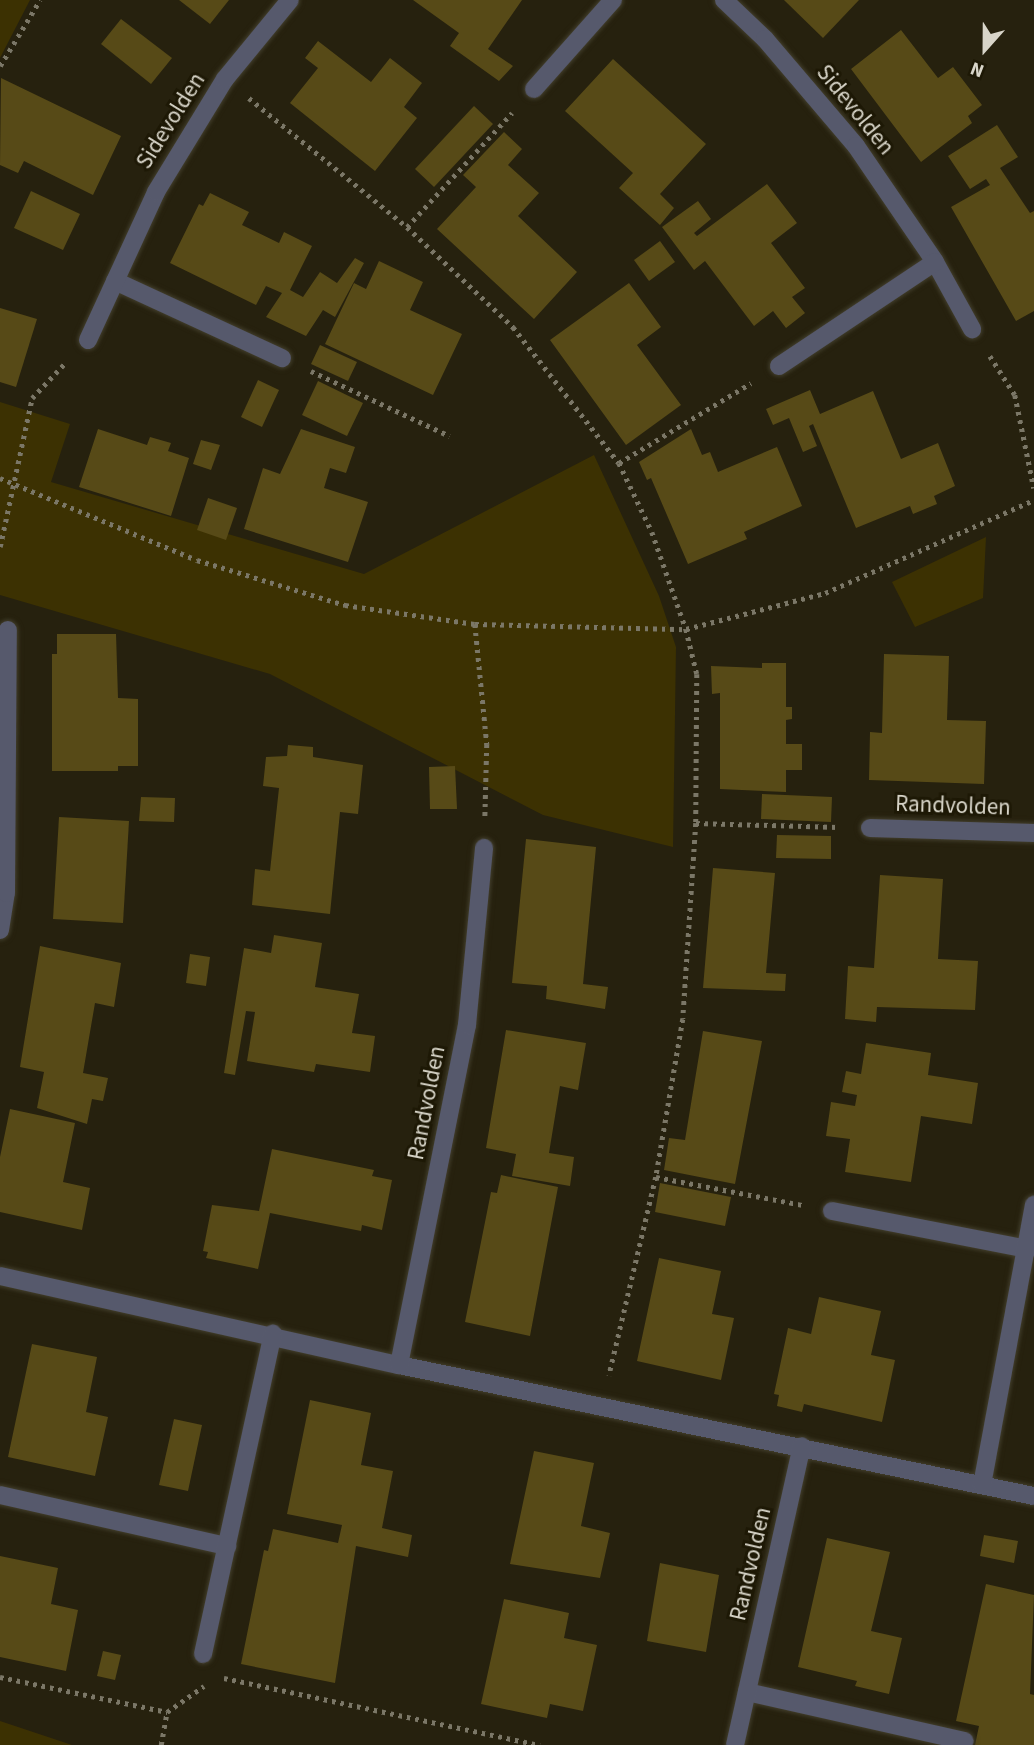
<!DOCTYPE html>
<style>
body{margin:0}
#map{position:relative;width:1034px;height:1745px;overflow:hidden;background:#26210e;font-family:"Source Sans 3",sans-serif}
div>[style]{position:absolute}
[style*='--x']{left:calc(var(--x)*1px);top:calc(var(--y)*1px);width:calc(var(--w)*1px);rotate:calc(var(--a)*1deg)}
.green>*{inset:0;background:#3c3102}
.building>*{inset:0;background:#574a17}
.path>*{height:4.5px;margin-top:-2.25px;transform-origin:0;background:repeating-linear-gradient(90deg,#7b7767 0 3.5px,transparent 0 8.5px)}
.roads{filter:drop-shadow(0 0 2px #423e2c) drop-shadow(0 0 2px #423e2c)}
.minor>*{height:18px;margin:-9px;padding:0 9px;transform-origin:9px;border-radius:9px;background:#56596c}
span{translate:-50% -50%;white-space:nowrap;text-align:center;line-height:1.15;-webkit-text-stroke:6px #1d1805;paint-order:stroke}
.street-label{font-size:23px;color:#d8d5c9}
.north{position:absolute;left:950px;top:14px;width:70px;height:70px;-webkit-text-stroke:5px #1d1805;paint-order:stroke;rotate:201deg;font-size:19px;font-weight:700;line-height:28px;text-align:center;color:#d8d5c9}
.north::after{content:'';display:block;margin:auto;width:24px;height:32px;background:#d8d5c9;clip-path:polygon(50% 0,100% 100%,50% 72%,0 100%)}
</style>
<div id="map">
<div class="green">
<i style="clip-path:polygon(0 0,30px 0,0 58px)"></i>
<i style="clip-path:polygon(0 402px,70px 424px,51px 482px,364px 574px,594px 455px,659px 596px,676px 647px,673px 847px,543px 815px,270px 674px,0 595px)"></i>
<i style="clip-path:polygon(986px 537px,983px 598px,915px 627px,892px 582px)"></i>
<i style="clip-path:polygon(0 1721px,72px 1745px,0 1745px)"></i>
</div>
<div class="building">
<i style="clip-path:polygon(179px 0,229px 0,210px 24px)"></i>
<i style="clip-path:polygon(413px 0,522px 0,488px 49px,513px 66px,499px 81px,450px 46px,459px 33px)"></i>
<i style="clip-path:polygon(784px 0,859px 0,823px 38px)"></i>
<i style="clip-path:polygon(121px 19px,172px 58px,151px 84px,101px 44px)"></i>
<i style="clip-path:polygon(901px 30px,938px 78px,953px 67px,982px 105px,968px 116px,972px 123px,921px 162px,851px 69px)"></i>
<i style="clip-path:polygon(318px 41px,371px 82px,390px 58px,422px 83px,404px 107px,417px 118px,375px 171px,290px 103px,318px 68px,305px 58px)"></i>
<i style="clip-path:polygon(613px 59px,706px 144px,660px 194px,674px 208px,660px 225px,619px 188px,633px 173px,565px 111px)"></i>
<i style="clip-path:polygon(1px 78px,121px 136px,93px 195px,24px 161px,18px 173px,0 165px)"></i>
<i style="clip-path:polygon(474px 106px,493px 124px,434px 187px,415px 169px)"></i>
<i style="clip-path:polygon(997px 125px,1018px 157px,1000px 168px,1030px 213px,1034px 211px,1034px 311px,1016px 321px,951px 207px,990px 185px,986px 179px,970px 189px,948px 156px)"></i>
<i style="clip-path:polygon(504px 132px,522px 149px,508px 165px,539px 193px,518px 216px,577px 272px,534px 319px,437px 229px,476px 187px,463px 175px)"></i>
<i style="clip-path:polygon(767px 184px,797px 223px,771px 243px,805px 288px,792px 297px,805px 313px,786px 328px,773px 311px,754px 326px,705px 261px,694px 270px,662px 227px,698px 201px,711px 219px,694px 233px,697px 236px)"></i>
<i style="clip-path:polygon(31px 191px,80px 214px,63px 250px,14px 228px)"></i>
<i style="clip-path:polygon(210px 193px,249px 212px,242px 225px,279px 243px,284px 232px,312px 246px,290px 290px,303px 297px,320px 272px,337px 283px,355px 258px,364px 263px,335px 317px,323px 310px,306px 336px,266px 317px,282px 293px,266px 286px,256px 305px,170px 263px,199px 204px,203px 206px)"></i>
<i style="clip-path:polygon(660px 241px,675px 262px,649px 281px,634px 260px)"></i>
<i style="clip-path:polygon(379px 261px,423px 282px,410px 310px,462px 334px,433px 395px,325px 344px,354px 283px,366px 289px)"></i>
<i style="clip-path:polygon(629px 283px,661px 327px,637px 345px,681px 405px,626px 445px,550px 340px)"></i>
<i style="clip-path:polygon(0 308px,37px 319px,16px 387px,0 382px)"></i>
<i style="clip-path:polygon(320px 345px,357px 362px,348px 381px,311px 364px)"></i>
<i style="clip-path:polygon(258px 380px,279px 390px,262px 427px,241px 417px)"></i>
<i style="clip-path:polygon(318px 381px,363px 403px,347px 436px,302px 415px)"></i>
<i style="clip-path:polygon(810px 390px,820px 414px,873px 391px,901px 459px,938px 443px,955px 486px,934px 496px,937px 504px,913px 514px,910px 506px,856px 528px,813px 424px,809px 426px,817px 446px,803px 452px,789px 418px,773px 425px,766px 409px)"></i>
<i style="clip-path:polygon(98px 429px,147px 445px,150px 437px,171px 443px,168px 451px,189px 458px,171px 516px,79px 487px)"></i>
<i style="clip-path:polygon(301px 429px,355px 447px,346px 473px,330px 468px,324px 488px,368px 502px,348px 562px,244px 529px,263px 468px,280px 474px)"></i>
<i style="clip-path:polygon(691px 429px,702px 455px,710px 452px,718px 472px,777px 447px,802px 506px,744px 532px,747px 539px,688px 564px,651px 478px,647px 480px,639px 462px)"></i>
<i style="clip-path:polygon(201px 440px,220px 445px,211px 470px,193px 464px)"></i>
<i style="clip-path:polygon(208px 498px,237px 508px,226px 540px,197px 530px)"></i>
<i style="clip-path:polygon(57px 634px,116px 634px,118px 698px,138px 699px,138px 766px,118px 766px,118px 771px,52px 771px,52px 654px,57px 654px)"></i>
<i style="clip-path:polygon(884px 654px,949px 656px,947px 720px,986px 721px,984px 784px,869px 780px,870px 732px,882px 733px)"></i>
<i style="clip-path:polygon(762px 663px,786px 663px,786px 707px,792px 707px,792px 719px,786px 720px,786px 744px,802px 744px,802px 770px,786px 770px,786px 792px,720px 789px,720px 693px,712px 694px,711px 666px,762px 668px)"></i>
<i style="clip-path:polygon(288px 745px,313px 747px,313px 757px,363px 765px,358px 814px,340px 812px,330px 914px,252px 905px,255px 869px,270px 871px,279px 788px,263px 786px,266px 757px,287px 756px)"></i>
<i style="clip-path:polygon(455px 766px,457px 809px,430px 809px,429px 767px)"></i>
<i style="clip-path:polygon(762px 794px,832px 797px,831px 822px,761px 819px)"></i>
<i style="clip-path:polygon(141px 797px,175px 798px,174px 822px,139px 821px)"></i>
<i style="clip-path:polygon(59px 817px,129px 821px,123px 923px,53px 919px)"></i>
<i style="clip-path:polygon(777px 835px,831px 836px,831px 859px,776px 858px)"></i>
<i style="clip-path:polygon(526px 839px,596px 847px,583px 984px,608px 987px,605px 1009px,546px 999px,547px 986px,512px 983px)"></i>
<i style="clip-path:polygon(713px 868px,775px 873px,766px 973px,786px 974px,785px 991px,703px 988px)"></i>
<i style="clip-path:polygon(880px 875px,943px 879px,938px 959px,978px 961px,975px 1010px,877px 1007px,876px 1022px,845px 1019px,848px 966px,874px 968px)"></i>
<i style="clip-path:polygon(274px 935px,322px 943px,315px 987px,359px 994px,352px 1033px,375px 1036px,370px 1072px,316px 1064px,314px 1072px,247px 1061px,255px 1012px,246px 1011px,235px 1075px,224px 1073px,244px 948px,271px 953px)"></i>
<i style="clip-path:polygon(40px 946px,121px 963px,114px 1007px,95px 1003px,83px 1073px,108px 1078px,103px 1101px,92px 1099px,87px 1124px,37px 1108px,44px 1072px,20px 1067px)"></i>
<i style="clip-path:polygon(190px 954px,210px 957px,206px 986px,186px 983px)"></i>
<i style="clip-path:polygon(506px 1030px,586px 1043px,578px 1090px,560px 1086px,549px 1153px,574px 1157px,570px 1186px,512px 1176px,516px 1154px,486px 1148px)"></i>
<i style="clip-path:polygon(703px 1031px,762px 1041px,735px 1184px,664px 1170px,669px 1138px,685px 1140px)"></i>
<i style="clip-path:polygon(866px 1043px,931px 1053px,928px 1075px,978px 1083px,972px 1124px,921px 1116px,911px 1182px,845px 1172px,850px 1139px,826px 1136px,831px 1102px,855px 1106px,857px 1095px,842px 1092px,846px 1071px,861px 1074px)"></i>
<i style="clip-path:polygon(10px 1109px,75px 1123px,63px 1182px,90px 1188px,82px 1230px,0 1212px,0 1157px)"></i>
<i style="clip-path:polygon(272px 1149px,374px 1170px,372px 1176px,392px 1180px,382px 1230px,362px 1225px,361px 1231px,270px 1213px,258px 1269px,206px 1258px,208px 1252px,203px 1251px,212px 1205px,259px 1211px)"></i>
<i style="clip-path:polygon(501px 1175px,558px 1187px,530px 1336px,465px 1322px,491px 1192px,497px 1193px)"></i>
<i style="clip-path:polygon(660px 1183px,731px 1197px,725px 1226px,655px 1212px)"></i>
<i style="clip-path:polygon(659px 1258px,721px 1271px,712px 1314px,734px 1318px,721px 1380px,637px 1361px)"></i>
<i style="clip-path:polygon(819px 1297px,881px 1311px,871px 1355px,895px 1360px,882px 1422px,804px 1404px,802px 1412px,777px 1406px,779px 1395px,774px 1394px,788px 1328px,811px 1334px)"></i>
<i style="clip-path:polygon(32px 1344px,97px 1357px,86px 1412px,108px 1417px,95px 1476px,8px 1457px)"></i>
<i style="clip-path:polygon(310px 1400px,371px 1413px,361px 1465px,393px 1471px,382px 1528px,412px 1535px,408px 1557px,356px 1546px,335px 1683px,241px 1664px,264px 1550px,268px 1551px,273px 1529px,338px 1543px,342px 1525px,287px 1514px)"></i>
<i style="clip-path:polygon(174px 1419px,202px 1425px,188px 1491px,159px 1485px)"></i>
<i style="clip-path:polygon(534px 1451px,594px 1463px,581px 1526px,610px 1533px,600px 1578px,510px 1564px)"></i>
<i style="clip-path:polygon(984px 1535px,1018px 1541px,1014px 1563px,980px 1556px)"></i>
<i style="clip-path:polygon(827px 1538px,890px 1552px,871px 1631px,902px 1638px,889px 1694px,855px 1686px,857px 1681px,798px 1667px)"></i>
<i style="clip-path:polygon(0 1556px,58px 1568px,51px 1604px,78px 1610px,66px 1671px,0 1657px)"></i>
<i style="clip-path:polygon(660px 1563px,719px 1575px,706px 1652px,647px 1641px)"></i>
<i style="clip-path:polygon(986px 1584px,1034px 1595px,1030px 1694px,1034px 1695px,1034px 1745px,975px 1745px,979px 1726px,956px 1721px)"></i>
<i style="clip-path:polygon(504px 1599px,569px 1613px,564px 1638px,597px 1645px,583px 1711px,550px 1704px,547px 1718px,481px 1704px)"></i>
<i style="clip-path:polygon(103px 1651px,121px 1655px,115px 1680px,97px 1676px)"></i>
</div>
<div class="path">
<i style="--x:0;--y:66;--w:77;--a:-58.8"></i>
<i style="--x:249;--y:98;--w:204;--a:39.2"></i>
<i style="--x:407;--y:227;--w:146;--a:43.3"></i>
<i style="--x:513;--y:327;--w:172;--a:52.1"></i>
<i style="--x:619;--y:463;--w:76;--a:64.4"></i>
<i style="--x:652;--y:532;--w:103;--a:70.7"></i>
<i style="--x:686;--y:629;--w:46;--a:76.3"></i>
<i style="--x:697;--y:674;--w:149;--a:90.4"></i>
<i style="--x:696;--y:823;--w:196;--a:93.8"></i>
<i style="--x:683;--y:1019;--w:160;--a:99.7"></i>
<i style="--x:656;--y:1177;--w:204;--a:103.3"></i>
<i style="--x:407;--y:227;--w:155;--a:-47.4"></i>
<i style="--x:990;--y:356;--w:46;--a:57.3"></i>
<i style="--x:1015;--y:395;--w:95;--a:78.5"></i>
<i style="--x:311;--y:371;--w:153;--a:25.1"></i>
<i style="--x:619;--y:463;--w:154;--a:-31.2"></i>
<i style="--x:0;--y:478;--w:213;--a:22.6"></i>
<i style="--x:197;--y:560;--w:155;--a:16.9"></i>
<i style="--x:345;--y:605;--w:131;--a:8.3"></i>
<i style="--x:475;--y:624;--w:211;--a:1.4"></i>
<i style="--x:686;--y:629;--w:144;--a:-14.5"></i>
<i style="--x:825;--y:593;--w:229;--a:-24"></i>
<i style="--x:0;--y:547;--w:152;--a:-77.9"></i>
<i style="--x:32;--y:398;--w:50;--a:-46.6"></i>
<i style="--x:475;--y:624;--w:121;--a:84.3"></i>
<i style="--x:487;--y:744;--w:75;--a:91.5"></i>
<i style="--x:696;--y:823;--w:142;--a:1.6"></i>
<i style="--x:656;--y:1177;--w:150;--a:10.8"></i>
<i style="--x:0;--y:1677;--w:171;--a:11.8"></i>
<i style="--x:167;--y:1712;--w:45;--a:-35.1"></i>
<i style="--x:224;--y:1678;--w:323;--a:12"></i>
<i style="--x:161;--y:1745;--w:34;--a:-80"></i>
</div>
<div class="roads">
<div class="minor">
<i style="--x:724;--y:0;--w:57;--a:43.6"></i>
<i style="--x:765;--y:39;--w:140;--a:49.6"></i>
<i style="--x:856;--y:146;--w:140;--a:55.7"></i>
<i style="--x:935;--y:262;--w:77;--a:61.1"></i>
<i style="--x:534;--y:89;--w:119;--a:-48.4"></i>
<i style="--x:115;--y:281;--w:184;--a:24.8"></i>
<i style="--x:88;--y:340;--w:163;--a:-65.3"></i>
<i style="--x:156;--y:192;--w:132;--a:-58.6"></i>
<i style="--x:225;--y:79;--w:102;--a:-50.6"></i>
<i style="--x:779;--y:366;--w:187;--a:-33.7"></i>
<i style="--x:870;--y:828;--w:164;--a:1.7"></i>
<i style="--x:0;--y:930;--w:37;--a:-81"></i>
<i style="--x:6;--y:893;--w:263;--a:-89.6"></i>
<i style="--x:832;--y:1211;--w:200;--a:11"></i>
<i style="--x:0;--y:1276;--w:409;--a:12.6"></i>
<i style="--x:399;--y:1365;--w:648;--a:11.66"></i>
<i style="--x:399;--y:1365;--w:347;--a:-78.7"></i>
<i style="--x:467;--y:1025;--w:178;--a:-84.5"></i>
<i style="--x:982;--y:1485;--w:285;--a:-79.5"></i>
<i style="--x:0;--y:1495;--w:233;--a:12.7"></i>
<i style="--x:203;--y:1654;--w:328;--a:-77.7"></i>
<i style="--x:747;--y:1692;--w:223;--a:12.7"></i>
<i style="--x:735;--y:1745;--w:306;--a:-77.4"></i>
</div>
</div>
<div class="street-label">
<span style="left:855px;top:110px;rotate:51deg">Sidevolden</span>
<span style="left:171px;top:121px;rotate:-58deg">Sidevolden</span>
<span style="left:953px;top:806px;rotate:2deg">Randvolden</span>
<span style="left:427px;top:1103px;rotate:-79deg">Randvolden</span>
<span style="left:751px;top:1564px;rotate:-77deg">Randvolden</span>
</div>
<div class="north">N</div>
</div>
